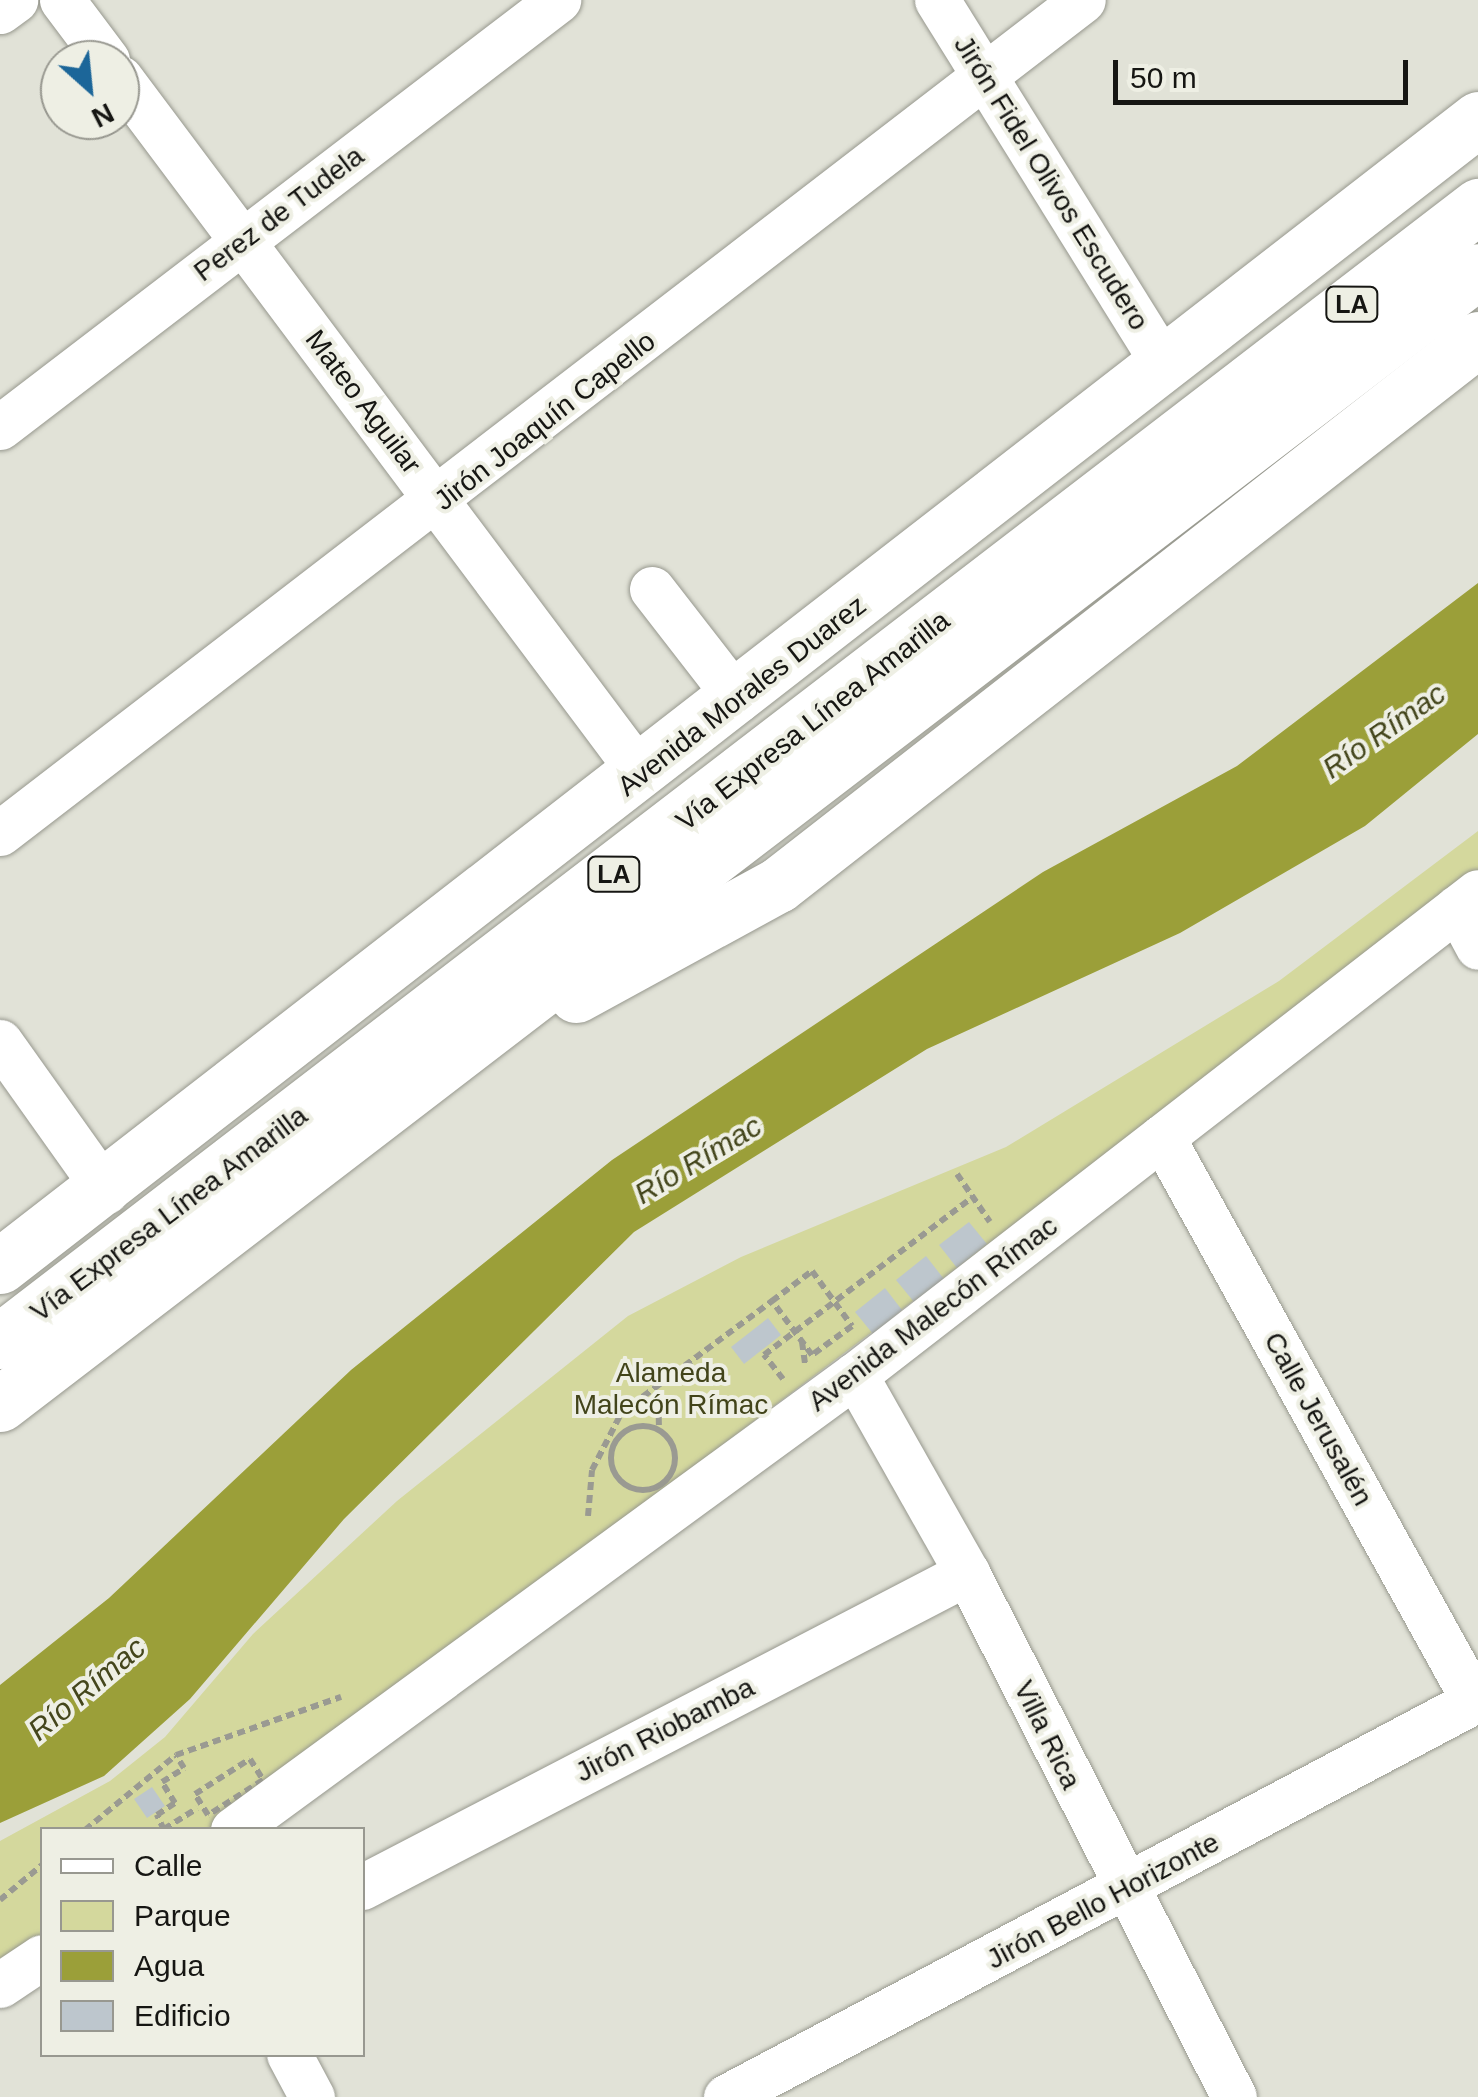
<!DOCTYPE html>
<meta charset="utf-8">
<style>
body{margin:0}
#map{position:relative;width:1478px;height:2097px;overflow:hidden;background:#e1e2d7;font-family:Arial,sans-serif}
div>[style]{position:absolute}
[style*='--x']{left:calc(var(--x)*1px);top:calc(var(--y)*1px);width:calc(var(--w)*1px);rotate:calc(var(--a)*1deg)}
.green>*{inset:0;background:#d4d89d}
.water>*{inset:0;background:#9b9f39}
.building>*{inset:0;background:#bdc6cd}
.path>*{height:6px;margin-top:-3px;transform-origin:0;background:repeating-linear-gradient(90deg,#9a9a92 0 8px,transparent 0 13px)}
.path>.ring{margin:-3px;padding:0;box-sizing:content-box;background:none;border:6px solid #9a9a92;border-radius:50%}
.roads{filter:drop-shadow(0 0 2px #97988e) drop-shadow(0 0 2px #97988e)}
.minor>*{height:45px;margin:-22.5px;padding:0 22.5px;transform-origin:22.5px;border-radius:22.5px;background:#fff}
.major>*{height:55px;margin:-27.5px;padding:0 27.5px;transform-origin:27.5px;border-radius:27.5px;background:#fff}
.highway>*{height:55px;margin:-27.5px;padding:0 27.5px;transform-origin:27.5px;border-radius:27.5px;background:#fff}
span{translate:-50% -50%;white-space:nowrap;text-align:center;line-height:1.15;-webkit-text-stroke:8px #eeefe4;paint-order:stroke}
.shield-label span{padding:2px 8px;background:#eeefe4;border:2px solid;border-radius:8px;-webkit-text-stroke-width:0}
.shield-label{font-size:25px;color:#161613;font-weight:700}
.street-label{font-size:28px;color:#161613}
.park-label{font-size:28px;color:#42441a}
.water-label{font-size:30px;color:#44461c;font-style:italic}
.legend{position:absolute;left:40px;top:1827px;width:325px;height:230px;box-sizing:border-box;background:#eeefe4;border:2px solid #989890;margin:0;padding:12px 18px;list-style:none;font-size:30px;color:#161613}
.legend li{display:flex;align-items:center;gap:20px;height:50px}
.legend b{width:50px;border:2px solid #989890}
.north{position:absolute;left:40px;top:40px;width:100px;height:100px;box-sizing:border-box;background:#eeefe4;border:2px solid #989890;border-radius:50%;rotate:153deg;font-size:28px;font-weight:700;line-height:40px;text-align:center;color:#161613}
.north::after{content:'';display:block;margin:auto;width:35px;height:45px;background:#1c6699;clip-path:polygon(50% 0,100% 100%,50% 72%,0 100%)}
.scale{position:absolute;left:1113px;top:60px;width:295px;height:45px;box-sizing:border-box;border:5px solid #161613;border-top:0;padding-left:12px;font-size:30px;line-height:35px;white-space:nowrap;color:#161613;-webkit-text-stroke:8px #eeefe4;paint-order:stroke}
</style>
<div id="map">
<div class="green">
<i style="clip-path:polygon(1478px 831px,1478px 875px,213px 1829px,42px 1830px,42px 1944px,0 1973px,0 1841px,110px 1781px,165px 1737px,253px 1634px,397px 1501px,628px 1316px,741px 1257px,1006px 1147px,1279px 981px)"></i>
</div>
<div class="water">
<i style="clip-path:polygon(1478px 583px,1478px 734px,1365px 826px,1180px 933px,927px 1049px,634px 1232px,344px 1519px,190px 1699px,104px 1776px,0 1823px,0 1685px,109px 1598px,351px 1370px,612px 1160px,1043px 872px,1237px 766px)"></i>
</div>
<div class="building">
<i style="clip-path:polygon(969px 1222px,987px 1244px,957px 1268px,939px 1245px)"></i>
<i style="clip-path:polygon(926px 1256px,944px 1279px,914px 1302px,896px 1280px)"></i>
<i style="clip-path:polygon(885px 1288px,902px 1310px,873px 1334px,855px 1312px)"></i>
<i style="clip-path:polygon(768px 1318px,781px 1335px,744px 1364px,731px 1347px)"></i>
<i style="clip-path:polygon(152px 1787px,165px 1806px,147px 1818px,134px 1799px)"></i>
</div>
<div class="path">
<i style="--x:957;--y:1174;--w:58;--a:55.5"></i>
<i style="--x:812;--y:1271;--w:68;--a:54"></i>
<i style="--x:852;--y:1326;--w:49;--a:144.1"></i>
<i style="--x:812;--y:1355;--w:67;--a:-126.5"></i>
<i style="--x:772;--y:1301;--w:50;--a:-36.9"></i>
<i style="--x:802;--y:1342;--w:22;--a:82"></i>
<i style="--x:658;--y:1378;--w:51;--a:88.9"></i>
<i style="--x:783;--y:1379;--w:31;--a:-128"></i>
<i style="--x:764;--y:1355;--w:262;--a:-37.1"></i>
<i class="ring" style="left:611px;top:1426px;width:58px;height:58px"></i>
<i style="--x:588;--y:1516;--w:46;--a:-85"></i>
<i style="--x:592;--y:1470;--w:65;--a:-62.7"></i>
<i style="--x:622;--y:1412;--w:187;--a:-36.5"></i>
<i style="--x:250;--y:1759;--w:25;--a:58"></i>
<i style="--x:263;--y:1780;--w:65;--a:147.5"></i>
<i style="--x:208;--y:1815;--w:25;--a:-122"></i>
<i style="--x:195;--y:1794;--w:65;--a:-32.5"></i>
<i style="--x:164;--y:1829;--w:39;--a:-32"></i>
<i style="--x:85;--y:1830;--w:118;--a:-39.5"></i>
<i style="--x:176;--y:1755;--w:175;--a:-19.4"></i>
<i style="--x:164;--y:1830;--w:17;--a:-115"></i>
<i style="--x:157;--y:1815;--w:22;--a:-34"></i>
<i style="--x:175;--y:1803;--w:25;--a:-122"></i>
<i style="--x:162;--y:1782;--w:26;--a:-32"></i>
<i style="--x:184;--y:1768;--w:15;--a:-122"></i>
<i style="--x:0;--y:1900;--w:55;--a:-39.8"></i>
</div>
<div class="roads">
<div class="minor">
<i style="--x:62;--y:0;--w:75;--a:53.1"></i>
<i style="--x:937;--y:0;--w:432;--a:58.1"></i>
<i style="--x:0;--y:11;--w:19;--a:-36"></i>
<i style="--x:120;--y:78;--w:869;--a:53.18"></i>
<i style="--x:0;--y:427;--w:703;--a:-37.42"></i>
<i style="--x:652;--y:589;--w:140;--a:52.2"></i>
<i style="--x:0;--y:833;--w:1366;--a:-37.57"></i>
<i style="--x:1457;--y:908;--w:44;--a:61.7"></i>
<i style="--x:0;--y:1042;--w:183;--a:54.6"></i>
<i style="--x:1162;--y:1137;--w:645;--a:61.05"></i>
<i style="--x:855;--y:1375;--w:227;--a:60.5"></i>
<i style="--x:967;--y:1573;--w:588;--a:63"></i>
<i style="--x:233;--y:1830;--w:771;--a:-36.19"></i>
<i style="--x:855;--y:1375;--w:788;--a:-37.79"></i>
<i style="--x:362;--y:1887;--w:682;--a:-27.43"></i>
<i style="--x:0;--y:1985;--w:50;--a:-33.7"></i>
<i style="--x:289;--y:2054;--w:49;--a:61.9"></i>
<i style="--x:726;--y:2097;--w:851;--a:-27.89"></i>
</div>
<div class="major">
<i style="--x:0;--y:1266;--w:1871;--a:-37.81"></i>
</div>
<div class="highway">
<i style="--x:576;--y:995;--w:230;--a:-28.6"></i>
<i style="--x:778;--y:885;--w:888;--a:-37.95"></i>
<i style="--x:0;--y:1341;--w:1864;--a:-37.52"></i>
<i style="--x:0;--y:1404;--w:1862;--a:-37.47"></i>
</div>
</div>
<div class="shield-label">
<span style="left:1352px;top:304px">LA</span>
<span style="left:614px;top:874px">LA</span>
</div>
<div class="street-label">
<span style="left:1051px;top:183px;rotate:58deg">Jirón Fidel Olivos Escudero</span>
<span style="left:279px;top:214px;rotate:-37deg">Perez de Tudela</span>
<span style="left:363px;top:402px;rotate:53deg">Mateo Aguilar</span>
<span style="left:545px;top:421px;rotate:-38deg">Jirón Joaquín Capello</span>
<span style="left:742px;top:696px;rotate:-38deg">Avenida Morales Duarez</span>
<span style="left:813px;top:721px;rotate:-38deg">Vía Expresa Línea Amarilla</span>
<span style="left:169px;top:1214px;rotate:-37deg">Vía Expresa Línea Amarilla</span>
<span style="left:933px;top:1314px;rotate:-37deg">Avenida Malecón Rímac</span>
<span style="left:1318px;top:1419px;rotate:61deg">Calle Jerusalén</span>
<span style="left:665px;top:1730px;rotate:-27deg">Jirón Riobamba</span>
<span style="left:1047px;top:1735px;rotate:64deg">Villa Rica</span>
<span style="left:1103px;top:1901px;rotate:-28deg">Jirón Bello Horizonte</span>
</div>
<div class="park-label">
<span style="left:671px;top:1389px">Alameda<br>Malecón Rímac</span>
</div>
<div class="water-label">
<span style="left:1384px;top:731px;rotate:-35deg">Río Rímac</span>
<span style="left:698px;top:1160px;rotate:-31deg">Río Rímac</span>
<span style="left:87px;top:1689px;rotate:-40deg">Río Rímac</span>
</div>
<ul class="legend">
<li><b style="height:12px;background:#fff"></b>Calle</li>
<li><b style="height:28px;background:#d4d89d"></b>Parque</li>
<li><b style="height:28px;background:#9b9f39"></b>Agua</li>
<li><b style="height:28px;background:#bdc6cd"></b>Edificio</li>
</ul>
<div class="north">N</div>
<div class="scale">50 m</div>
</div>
